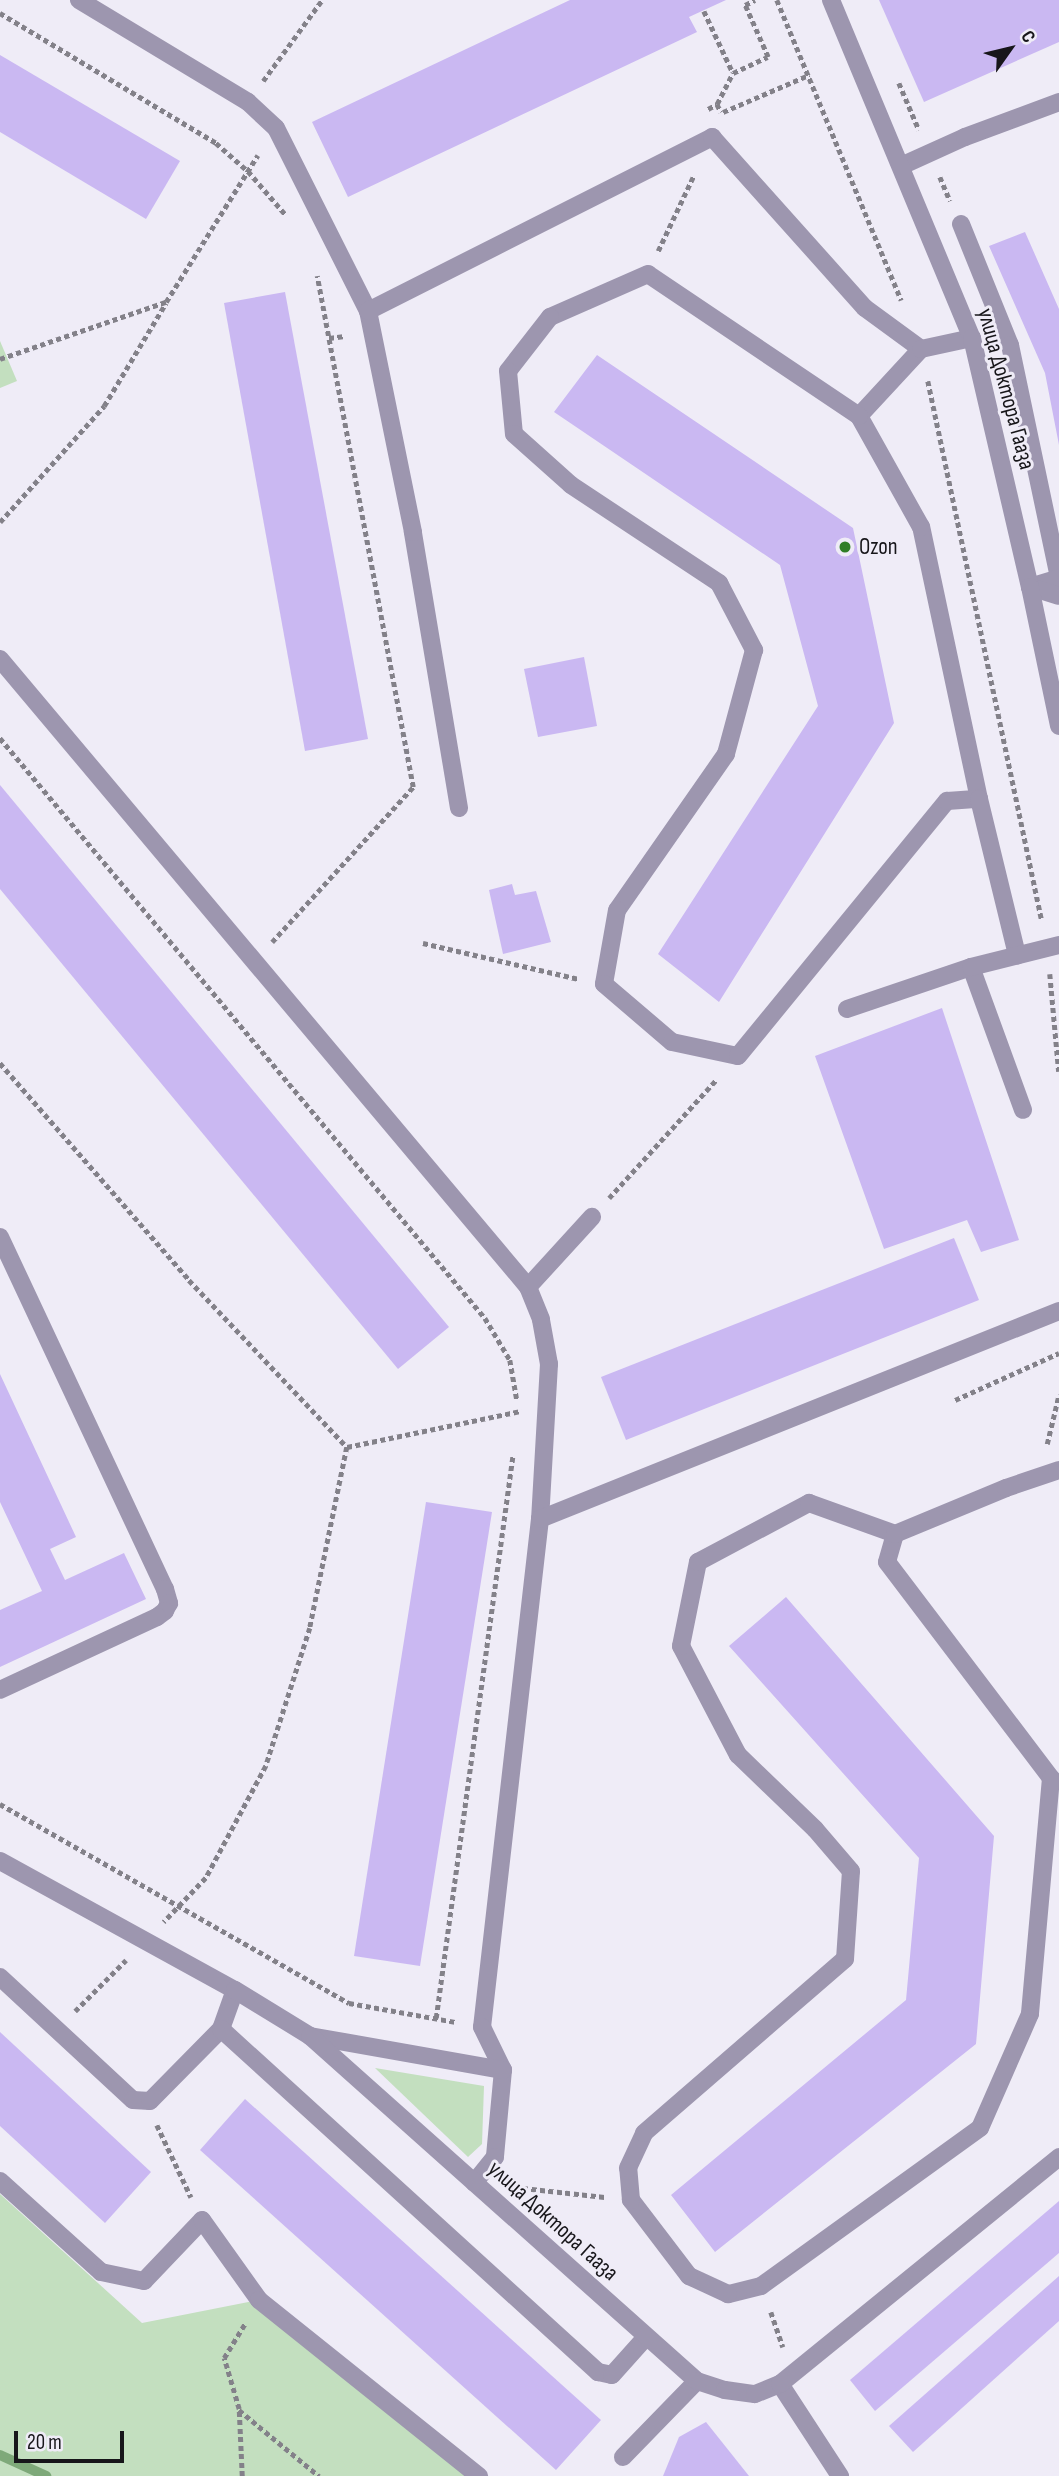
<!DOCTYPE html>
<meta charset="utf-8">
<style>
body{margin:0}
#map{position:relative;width:1059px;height:2476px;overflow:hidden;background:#efecf7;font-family:"Sofia Sans Condensed",sans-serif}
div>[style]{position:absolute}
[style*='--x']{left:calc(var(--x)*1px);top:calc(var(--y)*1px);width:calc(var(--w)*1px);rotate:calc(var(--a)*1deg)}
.green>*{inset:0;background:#c3dfbf}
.stream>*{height:10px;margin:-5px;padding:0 5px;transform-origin:5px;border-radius:5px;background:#7ea979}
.building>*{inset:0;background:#cab8f2}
.path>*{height:4.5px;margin-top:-2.25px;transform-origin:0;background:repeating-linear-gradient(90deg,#838189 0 5px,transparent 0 8.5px)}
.service>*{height:18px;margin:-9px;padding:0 9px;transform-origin:9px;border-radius:9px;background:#9d96af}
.minor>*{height:18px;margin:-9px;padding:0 9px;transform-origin:9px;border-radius:9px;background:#9d96af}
.dots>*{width:19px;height:19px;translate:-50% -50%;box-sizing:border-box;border:4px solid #efecf7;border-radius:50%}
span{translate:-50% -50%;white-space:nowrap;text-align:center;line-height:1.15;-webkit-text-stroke:6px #efecf7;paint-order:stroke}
.street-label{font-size:23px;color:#17161a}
.poi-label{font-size:23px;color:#17161a}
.left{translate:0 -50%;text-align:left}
.north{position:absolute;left:975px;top:14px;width:70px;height:70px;-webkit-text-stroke:5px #efecf7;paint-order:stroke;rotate:56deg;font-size:19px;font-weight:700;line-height:28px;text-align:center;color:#17161a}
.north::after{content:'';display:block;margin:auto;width:24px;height:32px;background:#17161a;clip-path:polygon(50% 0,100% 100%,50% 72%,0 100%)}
.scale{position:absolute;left:14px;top:2431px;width:110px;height:32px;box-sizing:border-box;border:4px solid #17161a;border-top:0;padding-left:9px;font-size:21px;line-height:24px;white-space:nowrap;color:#17161a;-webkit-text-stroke:5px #efecf7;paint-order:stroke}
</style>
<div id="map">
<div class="green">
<i style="clip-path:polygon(0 341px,17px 381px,0 388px)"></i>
<i style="clip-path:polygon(375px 2068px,484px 2086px,482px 2144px,468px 2157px)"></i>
<i style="clip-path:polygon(0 2194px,142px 2323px,259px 2300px,474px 2476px,0 2476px)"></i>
</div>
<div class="stream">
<i style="--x:0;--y:2455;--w:51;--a:24.5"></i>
</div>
<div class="building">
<i style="clip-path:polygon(570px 0,726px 0,689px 17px,697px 32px,348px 197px,312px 122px)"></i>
<i style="clip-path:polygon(879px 0,1059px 0,1059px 42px,924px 102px)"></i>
<i style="clip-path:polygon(0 55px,180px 161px,146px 219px,0 132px)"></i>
<i style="clip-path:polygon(1025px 232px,1059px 309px,1059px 445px,1045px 373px,989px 246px)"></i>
<i style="clip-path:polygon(285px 292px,368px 739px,305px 751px,224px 303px)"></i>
<i style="clip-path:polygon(597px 355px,853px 528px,894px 723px,719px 1002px,658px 954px,818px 706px,780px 565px,554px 412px)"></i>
<i style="clip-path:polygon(584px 657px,597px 726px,538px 737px,524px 669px)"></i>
<i style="clip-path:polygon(0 785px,449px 1327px,398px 1369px,0 889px)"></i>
<i style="clip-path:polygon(512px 884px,515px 895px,536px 891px,551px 942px,503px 954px,489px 890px)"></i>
<i style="clip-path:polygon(942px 1008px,1019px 1240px,981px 1252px,967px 1220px,884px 1249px,815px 1056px)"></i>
<i style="clip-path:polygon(954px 1238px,979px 1300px,626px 1440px,601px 1377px)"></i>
<i style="clip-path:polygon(0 1374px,76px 1537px,50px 1549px,65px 1580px,124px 1553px,146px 1599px,0 1667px,0 1610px,42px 1591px,0 1502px)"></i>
<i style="clip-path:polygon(426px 1502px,492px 1512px,420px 1966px,354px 1956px)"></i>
<i style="clip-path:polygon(786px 1597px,994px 1836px,976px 2044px,715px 2252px,671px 2195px,906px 2000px,919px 1858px,729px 1646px)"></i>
<i style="clip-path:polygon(0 2032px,151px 2172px,105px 2223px,0 2126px)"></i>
<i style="clip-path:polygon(245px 2099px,601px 2420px,556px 2470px,200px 2150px)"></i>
<i style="clip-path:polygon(1059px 2201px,1059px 2253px,875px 2411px,850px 2380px)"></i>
<i style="clip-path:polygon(1059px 2276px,1059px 2321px,913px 2452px,889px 2426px)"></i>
<i style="clip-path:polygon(706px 2422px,749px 2476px,663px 2476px,679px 2437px)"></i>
</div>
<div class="path">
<i style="--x:777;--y:0;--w:325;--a:67.5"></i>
<i style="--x:704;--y:11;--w:68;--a:64.9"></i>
<i style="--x:0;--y:13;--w:252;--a:31"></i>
<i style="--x:216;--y:143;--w:43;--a:41.2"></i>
<i style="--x:248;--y:171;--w:58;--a:49.2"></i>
<i style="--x:263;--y:81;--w:100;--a:-53.9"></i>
<i style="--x:899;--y:83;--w:51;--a:66.9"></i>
<i style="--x:717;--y:104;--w:35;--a:-63"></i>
<i style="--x:733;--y:73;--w:38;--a:-25"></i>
<i style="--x:768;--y:57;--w:57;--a:-113.9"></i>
<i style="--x:745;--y:5;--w:11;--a:-27"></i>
<i style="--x:708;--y:109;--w:10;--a:-29"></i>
<i style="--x:717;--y:104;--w:9;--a:63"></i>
<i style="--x:723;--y:112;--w:94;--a:-23.3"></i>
<i style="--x:940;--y:177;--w:26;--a:67"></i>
<i style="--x:658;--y:251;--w:82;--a:-64.7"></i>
<i style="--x:329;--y:338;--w:16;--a:-7"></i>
<i style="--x:0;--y:359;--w:176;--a:-19"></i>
<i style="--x:166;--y:302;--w:173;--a:-58"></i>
<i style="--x:928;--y:381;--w:552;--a:78.08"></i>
<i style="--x:0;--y:522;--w:156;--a:-48.1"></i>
<i style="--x:104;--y:406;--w:120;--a:-59"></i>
<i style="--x:0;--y:738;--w:756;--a:50.1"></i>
<i style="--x:485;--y:1318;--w:49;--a:59.2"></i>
<i style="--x:510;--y:1360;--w:41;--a:80.1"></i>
<i style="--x:272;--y:942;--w:210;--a:-47.7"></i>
<i style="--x:413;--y:787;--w:520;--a:-100.64"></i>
<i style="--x:423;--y:943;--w:160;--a:13"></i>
<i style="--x:1050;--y:974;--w:98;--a:84.8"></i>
<i style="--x:0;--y:1063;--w:288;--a:48.9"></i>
<i style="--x:189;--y:1280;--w:230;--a:46.6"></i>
<i style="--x:347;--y:1447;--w:185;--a:101.6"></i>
<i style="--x:310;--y:1628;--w:145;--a:107.7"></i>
<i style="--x:266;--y:1766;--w:127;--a:118.2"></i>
<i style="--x:206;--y:1878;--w:61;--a:133.7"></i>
<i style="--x:609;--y:1198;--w:159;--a:-47.8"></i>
<i style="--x:955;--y:1400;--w:114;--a:-24.3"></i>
<i style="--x:1047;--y:1444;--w:51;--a:-76.5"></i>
<i style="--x:347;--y:1447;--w:178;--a:-11.7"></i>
<i style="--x:0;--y:1804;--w:402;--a:29.7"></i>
<i style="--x:349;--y:2003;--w:109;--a:10.1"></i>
<i style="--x:75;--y:2011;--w:72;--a:-45"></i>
<i style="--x:436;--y:2018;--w:569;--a:-82.23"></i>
<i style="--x:157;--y:2125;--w:80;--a:64.7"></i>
<i style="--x:523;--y:2188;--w:82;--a:6.3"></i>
<i style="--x:771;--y:2312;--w:37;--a:71"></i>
<i style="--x:239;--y:2410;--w:104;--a:39.5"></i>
<i style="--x:242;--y:2476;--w:67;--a:-92.6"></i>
<i style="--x:239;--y:2409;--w:53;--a:-106.4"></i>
<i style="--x:224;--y:2358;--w:42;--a:-58.6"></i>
</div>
<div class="service">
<i style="--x:79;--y:0;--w:197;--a:31.1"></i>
<i style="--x:248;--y:102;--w:38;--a:43"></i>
<i style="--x:276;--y:128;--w:205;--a:63.3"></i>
<i style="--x:901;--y:166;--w:70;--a:-24.4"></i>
<i style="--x:965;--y:137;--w:100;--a:-20.4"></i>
<i style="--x:961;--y:224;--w:131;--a:68"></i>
<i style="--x:1010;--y:345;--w:238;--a:78.1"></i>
<i style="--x:1059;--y:578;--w:30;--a:163"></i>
<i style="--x:859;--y:416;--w:91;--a:-47.2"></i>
<i style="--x:1030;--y:587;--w:30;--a:17"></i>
<i style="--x:0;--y:659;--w:820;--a:49.94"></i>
<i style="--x:528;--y:1287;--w:35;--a:68"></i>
<i style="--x:541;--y:1320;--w:45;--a:79.7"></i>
<i style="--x:549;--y:1364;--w:155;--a:93.3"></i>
<i style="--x:540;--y:1519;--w:511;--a:96.51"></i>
<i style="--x:482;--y:2027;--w:48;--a:64"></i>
<i style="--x:503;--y:2070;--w:87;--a:95.3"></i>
<i style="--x:495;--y:2157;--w:33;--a:129"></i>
<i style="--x:979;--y:799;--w:278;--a:-102"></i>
<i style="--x:921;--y:527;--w:127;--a:-119.2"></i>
<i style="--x:859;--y:416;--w:254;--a:-146.1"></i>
<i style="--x:648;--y:274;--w:107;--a:156.3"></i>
<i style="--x:550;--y:317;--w:68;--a:127.9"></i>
<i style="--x:508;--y:371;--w:63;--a:84.6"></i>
<i style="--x:514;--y:434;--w:76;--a:41.8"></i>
<i style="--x:571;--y:485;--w:178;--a:33.5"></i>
<i style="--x:719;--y:583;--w:76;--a:62.4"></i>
<i style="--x:754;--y:650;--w:108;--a:105.1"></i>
<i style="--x:726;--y:754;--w:190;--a:124.9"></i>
<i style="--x:617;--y:910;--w:75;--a:100"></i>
<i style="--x:604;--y:984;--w:89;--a:40.5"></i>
<i style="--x:672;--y:1042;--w:67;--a:12"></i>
<i style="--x:738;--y:1056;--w:330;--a:-50.7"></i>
<i style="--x:947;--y:801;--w:32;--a:-4"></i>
<i style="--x:979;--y:799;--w:161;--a:76.3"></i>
<i style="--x:459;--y:808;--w:280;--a:-99.5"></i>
<i style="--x:413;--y:532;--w:226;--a:-101.5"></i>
<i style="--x:368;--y:311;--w:386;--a:-26.8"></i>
<i style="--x:712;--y:137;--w:229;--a:48.2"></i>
<i style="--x:865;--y:308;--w:69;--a:36.2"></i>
<i style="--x:921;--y:349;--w:52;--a:-12.2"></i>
<i style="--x:971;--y:967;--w:152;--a:70"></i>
<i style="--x:847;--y:1009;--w:131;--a:-18.7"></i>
<i style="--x:971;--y:967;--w:91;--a:-14"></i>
<i style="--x:0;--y:1237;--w:389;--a:64.9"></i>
<i style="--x:165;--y:1589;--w:15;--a:74"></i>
<i style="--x:169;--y:1603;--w:9;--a:117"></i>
<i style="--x:165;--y:1611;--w:10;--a:143"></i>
<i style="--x:157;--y:1617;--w:173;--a:155.1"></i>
<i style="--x:528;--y:1287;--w:95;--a:-47.6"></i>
<i style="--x:540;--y:1519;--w:559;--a:-21.84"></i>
<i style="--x:895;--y:1534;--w:29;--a:106"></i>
<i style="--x:887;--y:1562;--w:271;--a:52.8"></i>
<i style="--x:1051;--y:1778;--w:237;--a:95.1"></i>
<i style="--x:1030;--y:2014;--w:124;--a:113.7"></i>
<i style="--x:980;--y:2128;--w:270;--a:144.2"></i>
<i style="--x:761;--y:2286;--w:34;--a:166"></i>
<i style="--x:728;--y:2294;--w:43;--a:-155.2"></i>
<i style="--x:689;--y:2276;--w:96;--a:-127.3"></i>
<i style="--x:631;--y:2200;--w:32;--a:-95"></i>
<i style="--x:628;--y:2168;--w:38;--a:-65"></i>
<i style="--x:644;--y:2133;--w:266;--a:-40.9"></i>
<i style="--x:845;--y:1959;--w:88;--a:-86.1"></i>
<i style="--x:851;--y:1871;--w:55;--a:-130.6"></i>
<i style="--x:815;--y:1829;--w:107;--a:-136.1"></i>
<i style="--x:738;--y:1755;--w:123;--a:-117.6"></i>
<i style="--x:681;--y:1646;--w:86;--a:-78.6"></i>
<i style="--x:698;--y:1562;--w:126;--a:-28"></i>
<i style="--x:809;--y:1503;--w:91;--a:19.8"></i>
<i style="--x:895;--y:1534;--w:120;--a:-22.5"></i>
<i style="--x:1006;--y:1488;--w:56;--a:-18.8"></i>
<i style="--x:0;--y:1977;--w:181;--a:42.8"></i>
<i style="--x:133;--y:2100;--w:17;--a:3"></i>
<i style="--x:150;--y:2101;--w:101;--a:-45.4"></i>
<i style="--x:221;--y:2029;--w:41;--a:-70.3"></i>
<i style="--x:221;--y:2029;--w:510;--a:42.3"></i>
<i style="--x:598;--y:2372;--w:14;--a:12"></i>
<i style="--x:612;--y:2375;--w:51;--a:-48.2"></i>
<i style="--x:310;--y:2036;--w:196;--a:10"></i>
<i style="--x:0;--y:2181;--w:136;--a:42"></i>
<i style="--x:101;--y:2272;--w:44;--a:11.8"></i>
<i style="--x:144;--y:2281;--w:84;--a:-46.4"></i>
<i style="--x:202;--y:2220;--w:98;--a:54.5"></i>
<i style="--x:259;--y:2300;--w:282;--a:38.7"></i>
<i style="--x:780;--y:2384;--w:110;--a:56.9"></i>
<i style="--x:623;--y:2457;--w:106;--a:-45.8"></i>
</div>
<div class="minor">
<i style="--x:831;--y:0;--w:366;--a:67.4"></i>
<i style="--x:972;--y:338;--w:256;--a:76.9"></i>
<i style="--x:1030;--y:587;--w:142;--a:78.2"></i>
<i style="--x:0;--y:1861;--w:268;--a:28.8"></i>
<i style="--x:235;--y:1990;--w:88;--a:31.5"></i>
<i style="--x:310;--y:2036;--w:518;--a:41.72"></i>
<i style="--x:697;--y:2381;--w:29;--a:18"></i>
<i style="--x:725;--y:2390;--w:30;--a:8"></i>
<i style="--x:755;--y:2394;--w:27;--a:-22"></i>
<i style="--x:780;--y:2384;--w:360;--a:-39.1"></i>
</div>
<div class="dots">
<i style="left:845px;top:547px;background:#307e27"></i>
</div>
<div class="street-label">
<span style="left:1006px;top:389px;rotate:75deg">улица Доктора Гааза</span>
<span style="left:553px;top:2221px;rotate:42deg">улица Доктора Гааза</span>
</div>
<div class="poi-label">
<span class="left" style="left:859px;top:547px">Ozon</span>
</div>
<div class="north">С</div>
<div class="scale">20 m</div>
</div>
